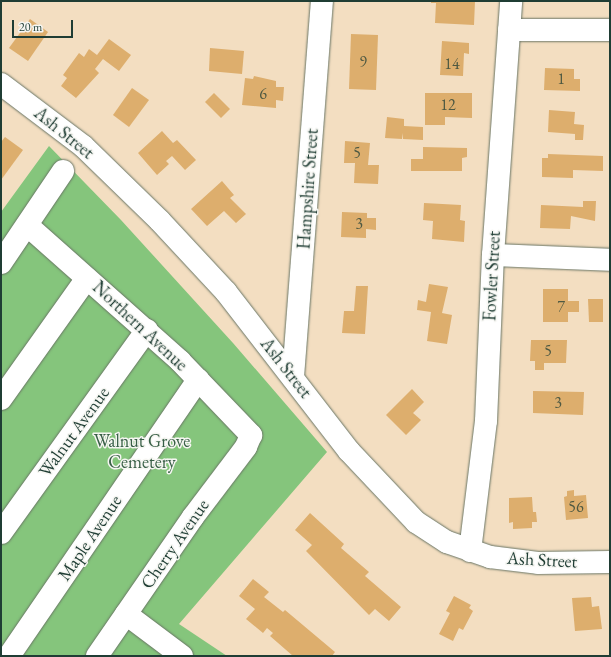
<!DOCTYPE html>
<style>
body{margin:0}
#map{position:relative;width:611px;height:657px;overflow:hidden;background:#f3dec1;font-family:"EB Garamond",serif}
div>[style]{position:absolute}
[style*='--x']{left:calc(var(--x)*1px);top:calc(var(--y)*1px);width:calc(var(--w)*1px);rotate:calc(var(--a)*1deg)}
.green>*{inset:0;background:#85c57c}
.building>*{inset:0;background:#ddae6d}
.roads{filter:drop-shadow(0 0 1px #697565) drop-shadow(0 0 1px #697565)}
.minor>*{height:22px;margin:-11px;padding:0 11px;transform-origin:11px;border-radius:11px;background:#fff}
span{translate:-50% -50%;white-space:nowrap;text-align:center;line-height:1.15;-webkit-text-stroke:3px #f6f6f2;paint-order:stroke}
.number-label{font-size:16px;color:#4e5942}
.number-label span{-webkit-text-stroke-width:0}
.street-label{font-size:18px;color:#1f3d34}
.park-label{font-size:18px;color:#385f46}
.frame{position:absolute;inset:0;border:2px solid #1f3d34;pointer-events:none}
.scale{position:absolute;left:12px;top:20px;width:61px;height:18px;box-sizing:border-box;border:2px solid #1f3d34;border-top:0;padding-left:5px;font-size:12px;line-height:14px;white-space:nowrap;color:#1f3d34;-webkit-text-stroke:3px #f6f6f2;paint-order:stroke}
</style>
<div id="map">
<div class="green">
<i style="clip-path:polygon(49px 146px,121px 220px,233px 343px,327px 452px,179px 624px,227px 656px,1px 656px,1px 212px)"></i>
</div>
<div class="building">
<i style="clip-path:polygon(431px 1px,475px 1px,474px 25px,435px 23px,436px 3px,431px 3px)"></i>
<i style="clip-path:polygon(30px 19px,48px 32px,28px 61px,9px 48px)"></i>
<i style="clip-path:polygon(351px 34px,378px 35px,376px 90px,349px 89px)"></i>
<i style="clip-path:polygon(109px 39px,131px 55px,119px 71px,103px 59px,95px 69px,99px 73px,76px 98px,61px 86px,67px 78px,63px 75px,79px 53px,84px 57px,89px 49px,97px 55px)"></i>
<i style="clip-path:polygon(442px 41px,469px 43px,469px 54px,464px 53px,463px 76px,440px 75px)"></i>
<i style="clip-path:polygon(210px 48px,244px 51px,242px 74px,209px 71px)"></i>
<i style="clip-path:polygon(545px 68px,574px 69px,574px 79px,580px 79px,580px 91px,544px 90px)"></i>
<i style="clip-path:polygon(254px 76px,276px 81px,276px 87px,284px 87px,283px 101px,276px 100px,276px 108px,242px 105px,245px 78px,253px 79px)"></i>
<i style="clip-path:polygon(132px 88px,149px 100px,129px 127px,113px 115px)"></i>
<i style="clip-path:polygon(214px 93px,230px 109px,221px 118px,205px 102px)"></i>
<i style="clip-path:polygon(425px 93px,472px 93px,472px 118px,445px 117px,445px 125px,425px 125px)"></i>
<i style="clip-path:polygon(549px 110px,575px 112px,574px 124px,584px 125px,583px 140px,575px 140px,575px 134px,548px 132px)"></i>
<i style="clip-path:polygon(387px 117px,404px 119px,404px 126px,423px 127px,423px 140px,403px 139px,403px 133px,402px 139px,385px 138px)"></i>
<i style="clip-path:polygon(162px 131px,173px 143px,177px 140px,196px 160px,185px 170px,172px 156px,166px 161px,169px 164px,157px 175px,138px 153px)"></i>
<i style="clip-path:polygon(5px 137px,23px 150px,1px 180px,1px 142px)"></i>
<i style="clip-path:polygon(345px 141px,370px 143px,368px 165px,379px 165px,378px 184px,354px 183px,355px 163px,344px 163px)"></i>
<i style="clip-path:polygon(423px 147px,467px 148px,467px 157px,462px 158px,462px 171px,411px 171px,411px 159px,423px 159px)"></i>
<i style="clip-path:polygon(548px 154px,603px 156px,603px 171px,573px 170px,573px 178px,542px 177px,542px 158px,548px 158px)"></i>
<i style="clip-path:polygon(222px 181px,234px 195px,230px 198px,246px 214px,236px 223px,224px 211px,207px 226px,191px 209px)"></i>
<i style="clip-path:polygon(583px 201px,596px 201px,595px 221px,571px 216px,570px 229px,540px 228px,541px 205px,583px 207px)"></i>
<i style="clip-path:polygon(424px 203px,461px 205px,460px 220px,465px 221px,464px 242px,432px 239px,433px 221px,423px 220px)"></i>
<i style="clip-path:polygon(342px 212px,367px 213px,367px 218px,376px 218px,376px 230px,366px 229px,366px 238px,341px 237px)"></i>
<i style="clip-path:polygon(429px 284px,448px 287px,442px 313px,452px 315px,447px 344px,427px 341px,431px 312px,417px 310px,418px 300px,426px 302px)"></i>
<i style="clip-path:polygon(356px 286px,368px 286px,365px 334px,342px 333px,344px 311px,354px 311px)"></i>
<i style="clip-path:polygon(543px 289px,568px 289px,568px 301px,579px 301px,579px 312px,568px 312px,568px 322px,543px 322px)"></i>
<i style="clip-path:polygon(588px 299px,603px 299px,603px 322px,589px 322px)"></i>
<i style="clip-path:polygon(531px 340px,567px 340px,566px 363px,544px 363px,544px 370px,535px 370px,535px 361px,530px 361px)"></i>
<i style="clip-path:polygon(412px 389px,424px 402px,413px 413px,421px 420px,406px 435px,386px 415px)"></i>
<i style="clip-path:polygon(533px 391px,584px 392px,583px 415px,533px 413px)"></i>
<i style="clip-path:polygon(574px 490px,574px 496px,586px 495px,588px 518px,566px 520px,564px 497px,567px 496px,567px 491px)"></i>
<i style="clip-path:polygon(532px 497px,533px 512px,536px 512px,537px 522px,532px 522px,532px 528px,513px 529px,513px 522px,509px 523px,509px 498px)"></i>
<i style="clip-path:polygon(310px 513px,344px 544px,341px 548px,369px 572px,365px 576px,401px 607px,389px 621px,375px 609px,369px 615px,306px 551px,312px 545px,295px 530px)"></i>
<i style="clip-path:polygon(253px 579px,269px 592px,264px 597px,283px 612px,285px 610px,335px 652px,332px 656px,293px 656px,270px 636px,273px 633px,267px 628px,263px 633px,246px 619px,255px 609px,239px 596px)"></i>
<i style="clip-path:polygon(454px 596px,471px 605px,469px 608px,473px 611px,463px 630px,459px 628px,453px 641px,439px 634px,450px 613px,446px 611px)"></i>
<i style="clip-path:polygon(591px 597px,592px 607px,599px 606px,602px 629px,575px 631px,572px 598px)"></i>
</div>
<div class="roads">
<div class="minor">
<i style="--x:509;--y:30;--w:101;--a:0"></i>
<i style="--x:1;--y:84;--w:103;--a:37.1"></i>
<i style="--x:83;--y:146;--w:107;--a:44.2"></i>
<i style="--x:160;--y:221;--w:97;--a:47.1"></i>
<i style="--x:226;--y:292;--w:201;--a:52.3"></i>
<i style="--x:349;--y:451;--w:98;--a:46.7"></i>
<i style="--x:416;--y:522;--w:37;--a:33"></i>
<i style="--x:447;--y:542;--w:46;--a:19.2"></i>
<i style="--x:490;--y:557;--w:48;--a:7.1"></i>
<i style="--x:538;--y:563;--w:72;--a:-0.8"></i>
<i style="--x:27;--y:225;--w:205;--a:41.6"></i>
<i style="--x:180;--y:361;--w:103;--a:46.2"></i>
<i style="--x:251;--y:435;--w:13;--a:113"></i>
<i style="--x:246;--y:447;--w:88;--a:127.1"></i>
<i style="--x:193;--y:517;--w:169;--a:124.6"></i>
<i style="--x:493;--y:255;--w:117;--a:2.4"></i>
<i style="--x:1;--y:263;--w:111;--a:-56"></i>
<i style="--x:293;--y:377;--w:377;--a:-85.6"></i>
<i style="--x:1;--y:399;--w:148;--a:-54.6"></i>
<i style="--x:1;--y:533;--w:250;--a:-54.3"></i>
<i style="--x:470;--y:551;--w:131;--a:-83"></i>
<i style="--x:486;--y:421;--w:166;--a:-87.6"></i>
<i style="--x:493;--y:255;--w:255;--a:-85.9"></i>
<i style="--x:126;--y:614;--w:70;--a:36.9"></i>
<i style="--x:9;--y:656;--w:335;--a:-55.6"></i>
</div>
</div>
<div class="number-label">
<span style="left:363px;top:62px">9</span>
<span style="left:452px;top:64px">14</span>
<span style="left:561px;top:79px">1</span>
<span style="left:263px;top:94px">6</span>
<span style="left:448px;top:105px">12</span>
<span style="left:357px;top:153px">5</span>
<span style="left:359px;top:224px">3</span>
<span style="left:561px;top:307px">7</span>
<span style="left:548px;top:351px">5</span>
<span style="left:558px;top:403px">3</span>
<span style="left:576px;top:507px">56</span>
</div>
<div class="street-label">
<span style="left:64px;top:133px;rotate:39deg">Ash Street</span>
<span style="left:308px;top:189px;rotate:-86deg">Hampshire Street</span>
<span style="left:492px;top:276px;rotate:-87deg">Fowler Street</span>
<span style="left:140px;top:326px;rotate:43deg">Northern Avenue</span>
<span style="left:286px;top:368px;rotate:52deg">Ash Street</span>
<span style="left:74px;top:432px;rotate:-54deg">Walnut Avenue</span>
<span style="left:90px;top:538px;rotate:-56deg">Maple Avenue</span>
<span style="left:175px;top:544px;rotate:-55deg">Cherry Avenue</span>
<span style="left:542px;top:560px;rotate:3deg">Ash Street</span>
</div>
<div class="park-label">
<span style="left:142px;top:452px">Walnut Grove<br>Cemetery</span>
</div>
<div class="frame"></div>
<div class="scale">20 m</div>
</div>
